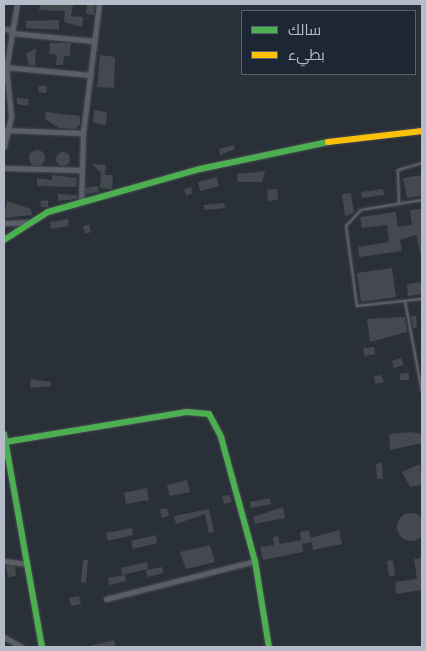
<!DOCTYPE html>
<meta charset="utf-8">
<style>
body{margin:0}
#map{position:relative;width:426px;height:651px;overflow:hidden;background:#2a3038;font-family:Montserrat,Cairo,sans-serif}
div>[style]{position:absolute}
[style*='--x']{left:calc(var(--x)*1px);top:calc(var(--y)*1px);width:calc(var(--w)*1px);rotate:calc(var(--a)*1deg)}
.building>*{inset:0;background:#444950}
.round{border-radius:50%}
.roads{filter:drop-shadow(0 0 1px #484c53) drop-shadow(0 0 1px #484c53)}
.lane>*{height:2px;margin:-1px;padding:0 1px;transform-origin:1px;border-radius:1px;background:#5a5e66}
.street>*{height:4.5px;margin:-2.25px;padding:0 2.25px;transform-origin:2.25px;border-radius:2.25px;background:#5a5e66}
.fast>*{height:6px;margin:-3px;padding:0 3px;transform-origin:3px;border-radius:3px;background:#4caf50}
.slow>*{height:6px;margin:-3px;padding:0 3px;transform-origin:3px;border-radius:3px;background:#ffc107}
span{translate:-50% -50%;white-space:nowrap;text-align:center;line-height:1.15;-webkit-text-stroke:4px #1d2633;paint-order:stroke}
.frame{position:absolute;inset:0;border:5px solid #b4bcc9;pointer-events:none}
.legend{position:absolute;left:241px;top:10px;width:175px;height:65px;box-sizing:border-box;background:#1d2633;border:1px solid #59626f;margin:0;padding:6px 9px;list-style:none;font-size:15px;color:#b4bcc9}
.legend li{display:flex;align-items:center;gap:10px;height:25px}
.legend b{width:25px;border:1px solid #59626f}
</style>
<div id="map">
<div class="building">
<i style="clip-path:polygon(40px 4px,73px 4px,71px 16px,83px 17px,82px 27px,64px 22px,65px 11px,39px 10px)"></i>
<i style="clip-path:polygon(87px 4px,95px 4px,94px 15px,86px 14px)"></i>
<i style="clip-path:polygon(59px 20px,59px 30px,26px 28px,26px 21px)"></i>
<i style="clip-path:polygon(50px 43px,71px 43px,70px 56px,64px 56px,63px 65px,56px 65px,57px 55px,49px 54px)"></i>
<i style="clip-path:polygon(36px 48px,35px 66px,29px 65px,26px 54px)"></i>
<i style="clip-path:polygon(100px 55px,115px 57px,114px 88px,97px 87px)"></i>
<i style="clip-path:polygon(39px 86px,47px 86px,46px 93px,38px 92px)"></i>
<i style="clip-path:polygon(17px 98px,29px 99px,28px 106px,17px 104px)"></i>
<i style="clip-path:polygon(94px 110px,107px 112px,106px 125px,93px 123px)"></i>
<i style="clip-path:polygon(46px 112px,80px 116px,80px 124px,76px 129px,59px 128px,45px 119px)"></i>
<i style="clip-path:polygon(234px 145px,235px 149px,220px 155px,219px 149px)"></i>
<i class="round" style="left:29px;top:150px;width:16px;height:16px"></i>
<i class="round" style="left:56px;top:152px;width:14px;height:14px"></i>
<i style="clip-path:polygon(92px 164px,106px 165px,105px 175px,113px 175px,112px 189px,100px 188px,101px 173px)"></i>
<i style="clip-path:polygon(265px 171px,262px 182px,238px 182px,237px 174px)"></i>
<i style="clip-path:polygon(52px 175px,77px 178px,76px 187px,37px 186px,37px 178px,52px 180px)"></i>
<i style="clip-path:polygon(422px 175px,422px 196px,407px 198px,403px 178px)"></i>
<i style="clip-path:polygon(217px 177px,219px 186px,200px 191px,198px 182px)"></i>
<i style="clip-path:polygon(98px 186px,99px 192px,86px 194px,85px 188px)"></i>
<i style="clip-path:polygon(191px 187px,193px 193px,186px 196px,184px 189px)"></i>
<i style="clip-path:polygon(277px 189px,278px 200px,268px 201px,267px 190px)"></i>
<i style="clip-path:polygon(383px 189px,384px 195px,362px 198px,361px 192px)"></i>
<i style="clip-path:polygon(351px 193px,354px 213px,345px 216px,342px 194px)"></i>
<i style="clip-path:polygon(58px 194px,77px 195px,77px 199px,58px 201px)"></i>
<i style="clip-path:polygon(48px 200px,48px 207px,41px 207px,40px 201px)"></i>
<i style="clip-path:polygon(7px 201px,31px 209px,32px 215px,4px 218px)"></i>
<i style="clip-path:polygon(224px 203px,225px 208px,205px 210px,204px 205px)"></i>
<i style="clip-path:polygon(422px 209px,422px 260px,416px 235px,400px 240px,402px 251px,359px 257px,358px 247px,389px 242px,387px 225px,362px 228px,360px 217px,396px 212px,398px 227px,412px 225px,410px 210px)"></i>
<i style="clip-path:polygon(68px 219px,69px 226px,51px 229px,50px 222px)"></i>
<i style="clip-path:polygon(89px 225px,91px 232px,85px 234px,83px 226px)"></i>
<i style="clip-path:polygon(392px 268px,396px 297px,361px 302px,357px 273px)"></i>
<i style="clip-path:polygon(422px 282px,422px 294px,408px 296px,407px 284px)"></i>
<i style="clip-path:polygon(411px 316px,416px 316px,417px 328px,413px 328px)"></i>
<i style="clip-path:polygon(405px 317px,407px 332px,370px 342px,367px 319px)"></i>
<i style="clip-path:polygon(374px 347px,375px 354px,365px 356px,363px 348px)"></i>
<i style="clip-path:polygon(401px 358px,404px 365px,394px 368px,392px 361px)"></i>
<i style="clip-path:polygon(409px 373px,409px 380px,400px 380px,400px 374px)"></i>
<i style="clip-path:polygon(381px 375px,384px 382px,375px 384px,374px 376px)"></i>
<i style="clip-path:polygon(31px 379px,51px 382px,51px 386px,30px 388px)"></i>
<i style="clip-path:polygon(411px 432px,422px 434px,422px 443px,390px 450px,389px 434px)"></i>
<i style="clip-path:polygon(382px 463px,383px 479px,377px 479px,376px 464px)"></i>
<i style="clip-path:polygon(420px 464px,422px 485px,410px 487px,402px 472px)"></i>
<i style="clip-path:polygon(187px 480px,190px 492px,170px 496px,167px 485px)"></i>
<i style="clip-path:polygon(147px 488px,149px 500px,126px 504px,124px 493px)"></i>
<i style="clip-path:polygon(230px 495px,232px 502px,224px 504px,222px 496px)"></i>
<i style="clip-path:polygon(270px 498px,271px 504px,251px 508px,250px 502px)"></i>
<i style="clip-path:polygon(283px 507px,285px 518px,255px 524px,253px 517px)"></i>
<i style="clip-path:polygon(167px 508px,169px 516px,162px 518px,160px 509px)"></i>
<i style="clip-path:polygon(209px 509px,214px 532px,209px 533px,205px 514px,176px 524px,174px 516px)"></i>
<i class="round" style="left:397px;top:513px;width:28px;height:28px"></i>
<i style="clip-path:polygon(132px 528px,133px 535px,108px 541px,106px 533px)"></i>
<i style="clip-path:polygon(309px 530px,312px 542px,302px 544px,303px 552px,263px 560px,260px 547px,274px 545px,273px 537px,278px 536px,280px 544px,301px 540px,300px 532px)"></i>
<i style="clip-path:polygon(339px 530px,342px 544px,313px 550px,311px 538px)"></i>
<i style="clip-path:polygon(156px 535px,157px 543px,133px 549px,131px 541px)"></i>
<i style="clip-path:polygon(210px 545px,215px 562px,186px 569px,180px 552px)"></i>
<i style="clip-path:polygon(422px 558px,422px 590px,396px 594px,395px 582px,417px 579px,414px 559px)"></i>
<i style="clip-path:polygon(83px 560px,88px 560px,86px 583px,81px 582px)"></i>
<i style="clip-path:polygon(393px 560px,395px 576px,389px 576px,387px 561px)"></i>
<i style="clip-path:polygon(147px 562px,148px 569px,122px 575px,121px 568px)"></i>
<i style="clip-path:polygon(6px 566px,15px 566px,16px 576px,8px 577px)"></i>
<i style="clip-path:polygon(162px 567px,164px 573px,147px 577px,146px 570px)"></i>
<i style="clip-path:polygon(125px 575px,126px 581px,109px 585px,108px 578px)"></i>
<i style="clip-path:polygon(79px 596px,81px 604px,71px 606px,69px 598px)"></i>
<i style="clip-path:polygon(114px 640px,116px 647px,90px 647px,90px 646px)"></i>
</div>
<div class="roads">
<div class="lane">
<i style="--x:422;--y:200;--w:62;--a:170.7"></i>
<i style="--x:361;--y:210;--w:22;--a:133"></i>
<i style="--x:346;--y:226;--w:81;--a:82.2"></i>
<i style="--x:357;--y:306;--w:65;--a:-6.1"></i>
<i style="--x:399;--y:203;--w:33;--a:-92"></i>
<i style="--x:398;--y:170;--w:25;--a:-16"></i>
<i style="--x:405;--y:301;--w:93;--a:79.4"></i>
</div>
<div class="street">
<i style="--x:4;--y:29;--w:8;--a:7"></i>
<i style="--x:11;--y:33;--w:84;--a:5.4"></i>
<i style="--x:4;--y:67;--w:87;--a:5.3"></i>
<i style="--x:4;--y:81;--w:78;--a:-80.4"></i>
<i style="--x:4;--y:130;--w:79;--a:2.2"></i>
<i style="--x:4;--y:147;--w:32;--a:-77"></i>
<i style="--x:11;--y:116;--w:49;--a:-95.8"></i>
<i style="--x:4;--y:168;--w:77;--a:1.5"></i>
<i style="--x:81;--y:202;--w:69;--a:-88.3"></i>
<i style="--x:83;--y:133;--w:130;--a:-82.9"></i>
<i style="--x:4;--y:223;--w:24;--a:-2"></i>
<i style="--x:4;--y:561;--w:23;--a:7"></i>
<i style="--x:106;--y:599;--w:154;--a:-14.3"></i>
<i style="--x:4;--y:637;--w:21;--a:29"></i>
</div>
<div class="fast">
<i style="--x:4;--y:240;--w:52;--a:-32.5"></i>
<i style="--x:48;--y:212;--w:158;--a:-15.8"></i>
<i style="--x:200;--y:169;--w:131;--a:-11.9"></i>
<i style="--x:4;--y:434;--w:216;--a:79.9"></i>
<i style="--x:5;--y:442;--w:184;--a:-9.4"></i>
<i style="--x:187;--y:412;--w:22;--a:5"></i>
<i style="--x:209;--y:414;--w:26;--a:62"></i>
<i style="--x:221;--y:437;--w:129;--a:74.7"></i>
<i style="--x:255;--y:561;--w:87;--a:80.8"></i>
</div>
<div class="slow">
<i style="--x:328;--y:142;--w:95;--a:-6.7"></i>
</div>
</div>
<div class="frame"></div>
<ul class="legend">
<li><b style="height:6px;background:#4caf50"></b>سالك</li>
<li><b style="height:6px;background:#ffc107"></b>بطيء</li>
</ul>
</div>
